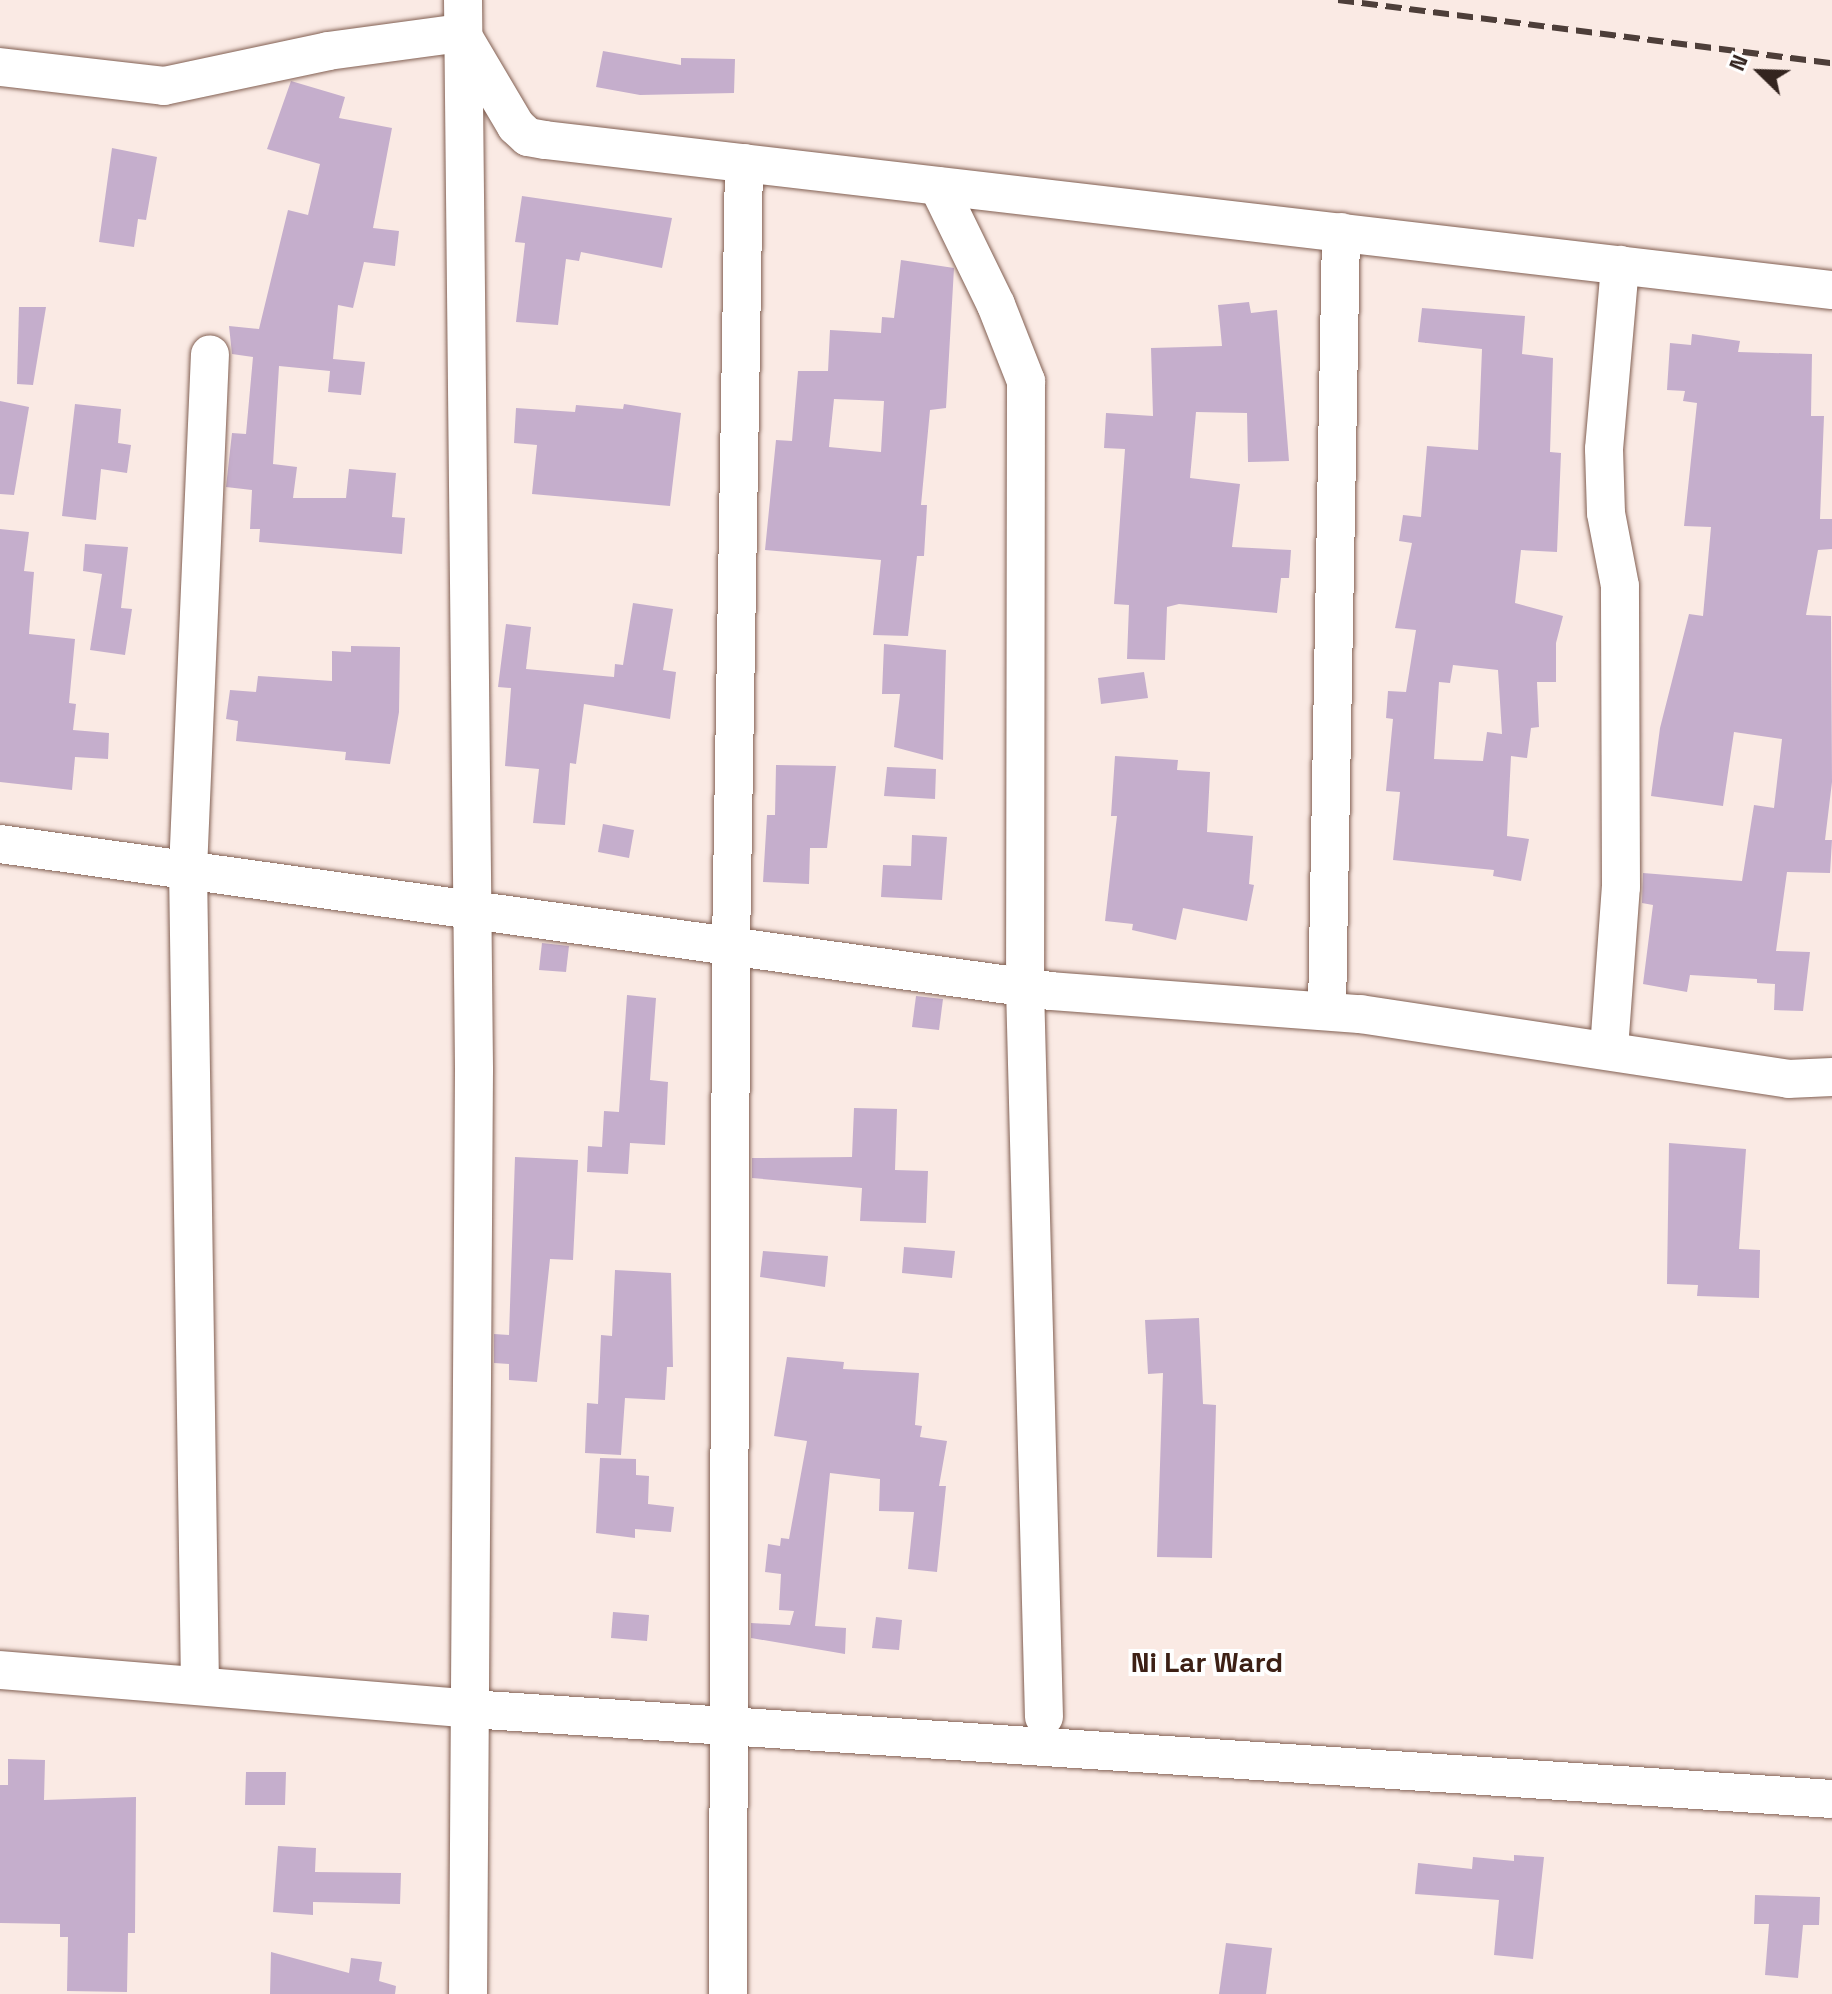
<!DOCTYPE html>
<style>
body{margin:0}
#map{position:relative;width:1832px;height:1994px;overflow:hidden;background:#faeae4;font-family:"Space Grotesk",sans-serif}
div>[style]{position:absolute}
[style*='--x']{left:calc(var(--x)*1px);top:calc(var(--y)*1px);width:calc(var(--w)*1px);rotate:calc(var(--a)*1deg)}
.building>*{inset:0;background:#c5aecc}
.roads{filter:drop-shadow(0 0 2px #826053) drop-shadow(0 0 2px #826053)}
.minor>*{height:38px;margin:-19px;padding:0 19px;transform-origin:19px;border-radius:19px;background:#fff}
.rail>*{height:6px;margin-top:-3px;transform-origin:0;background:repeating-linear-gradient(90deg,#4d3e39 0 16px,transparent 0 24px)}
span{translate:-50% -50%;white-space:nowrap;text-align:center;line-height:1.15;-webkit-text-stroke:8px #fff;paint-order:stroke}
.quarter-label{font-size:28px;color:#3d2015;font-weight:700}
.north{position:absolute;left:1720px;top:32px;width:80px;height:80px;-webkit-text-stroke:6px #fff;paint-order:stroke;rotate:293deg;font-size:22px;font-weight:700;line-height:32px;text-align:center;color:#33241f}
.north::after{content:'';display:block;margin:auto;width:28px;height:36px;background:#33241f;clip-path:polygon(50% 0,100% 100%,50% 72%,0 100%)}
</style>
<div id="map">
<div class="building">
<i style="clip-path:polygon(603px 51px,681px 65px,681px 58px,735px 59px,734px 93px,640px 95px,596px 87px)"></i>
<i style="clip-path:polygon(291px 81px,345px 97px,339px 118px,392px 128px,373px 228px,399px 231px,395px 266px,364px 262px,353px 308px,338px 305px,333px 359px,365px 362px,361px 395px,328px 392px,330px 371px,279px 366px,273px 464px,297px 467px,293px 498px,346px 498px,349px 469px,396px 473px,392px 517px,405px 518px,402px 554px,259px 542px,260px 529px,250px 529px,252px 490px,226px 487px,232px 433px,246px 434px,253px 357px,232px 354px,229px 326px,259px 329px,288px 210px,308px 215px,320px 164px,267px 149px)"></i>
<i style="clip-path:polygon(112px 148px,157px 157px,146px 220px,138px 219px,134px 247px,99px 242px)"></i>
<i style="clip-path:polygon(522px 196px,672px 218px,662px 268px,581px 252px,579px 261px,566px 259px,558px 325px,516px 322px,525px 243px,515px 242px)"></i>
<i style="clip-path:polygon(evenodd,901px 260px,954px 268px,946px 408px,930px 410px,921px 505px,927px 505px,924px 556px,917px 556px,908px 636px,873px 635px,881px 560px,765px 550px,776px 440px,792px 441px,798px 371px,828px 371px,830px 330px,881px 333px,882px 317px,894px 318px,901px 260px,834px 399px,884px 401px,881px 452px,829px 447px,834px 399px)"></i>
<i style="clip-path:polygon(1249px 302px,1251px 313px,1277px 310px,1289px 461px,1248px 462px,1247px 413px,1196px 412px,1190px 478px,1240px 484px,1232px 547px,1291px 550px,1289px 578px,1281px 578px,1277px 613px,1179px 604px,1167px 607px,1165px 660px,1127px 659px,1129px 605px,1114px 604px,1125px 449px,1104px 448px,1106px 413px,1153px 416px,1151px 348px,1222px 346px,1218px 305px)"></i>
<i style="clip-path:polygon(19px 307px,46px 307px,33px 385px,17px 384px)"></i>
<i style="clip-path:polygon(evenodd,1422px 308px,1525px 316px,1522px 354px,1553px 358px,1550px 452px,1561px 453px,1557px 552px,1521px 550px,1515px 603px,1563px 616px,1556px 643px,1556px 682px,1537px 682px,1539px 727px,1531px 728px,1527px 758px,1511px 756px,1507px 836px,1529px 839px,1521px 881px,1493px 876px,1494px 870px,1393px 860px,1400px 792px,1386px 791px,1393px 719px,1386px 718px,1388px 691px,1406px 692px,1416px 630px,1395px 628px,1412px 543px,1399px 541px,1403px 515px,1421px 517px,1427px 446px,1478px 450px,1482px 349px,1418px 342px,1422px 308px,1453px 665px,1498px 670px,1502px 734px,1487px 732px,1483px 761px,1434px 759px,1439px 682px,1450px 683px,1453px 665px)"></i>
<i style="clip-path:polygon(1692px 334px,1740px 341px,1738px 352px,1812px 354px,1811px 416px,1824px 416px,1820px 519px,1832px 519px,1832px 549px,1818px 550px,1806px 615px,1831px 616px,1832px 782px,1825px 840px,1832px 840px,1830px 873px,1787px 872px,1776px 951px,1810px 952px,1803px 1011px,1774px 1010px,1775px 984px,1757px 983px,1757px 979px,1690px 975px,1687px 992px,1643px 984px,1653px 905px,1642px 903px,1643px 873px,1742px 881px,1754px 805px,1774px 808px,1782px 739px,1734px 732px,1723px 806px,1651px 796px,1660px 728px,1689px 614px,1703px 616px,1711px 527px,1684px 526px,1697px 403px,1683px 401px,1685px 391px,1667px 390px,1670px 343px,1691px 345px)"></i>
<i style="clip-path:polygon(0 401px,29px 407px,14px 495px,0 494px)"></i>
<i style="clip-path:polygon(75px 404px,121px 409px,118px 443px,131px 445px,127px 473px,101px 469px,96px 520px,62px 516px)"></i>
<i style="clip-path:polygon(624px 404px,681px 413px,670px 506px,532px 494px,537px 445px,514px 443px,516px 408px,575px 412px,576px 405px,623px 409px)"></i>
<i style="clip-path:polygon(0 529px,29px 532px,24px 571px,34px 572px,29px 634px,75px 639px,69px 703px,76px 704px,73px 730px,109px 733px,108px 759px,75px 757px,72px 790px,0 782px)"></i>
<i style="clip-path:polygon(85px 544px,128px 547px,121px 608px,132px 609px,125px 655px,90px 650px,102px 574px,83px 571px)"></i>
<i style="clip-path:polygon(633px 603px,673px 609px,663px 670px,676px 672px,670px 719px,584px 704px,576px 764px,570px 763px,565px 825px,533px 823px,539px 769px,505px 766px,511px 688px,498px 687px,506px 624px,531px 627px,526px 669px,614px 677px,615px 664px,623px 665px)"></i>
<i style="clip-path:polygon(884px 644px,946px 650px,943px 760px,894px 747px,900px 694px,882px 694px)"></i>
<i style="clip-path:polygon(351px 646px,400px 647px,399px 712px,390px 764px,345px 760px,346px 752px,236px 741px,238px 721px,226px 719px,230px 690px,256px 692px,258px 676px,332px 681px,332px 651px,351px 652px)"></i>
<i style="clip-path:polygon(1144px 672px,1148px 698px,1101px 704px,1098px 678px)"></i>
<i style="clip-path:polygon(1115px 756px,1178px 760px,1177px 770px,1210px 772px,1207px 832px,1253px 836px,1249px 884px,1254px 885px,1247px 921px,1183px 908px,1176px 940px,1132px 930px,1133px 924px,1105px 921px,1117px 816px,1111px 816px)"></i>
<i style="clip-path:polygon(776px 765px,836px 766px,827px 848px,810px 848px,809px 884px,763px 882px,767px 815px,775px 815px)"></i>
<i style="clip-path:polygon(887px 767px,936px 769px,935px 799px,884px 796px)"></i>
<i style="clip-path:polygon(603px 824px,634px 830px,629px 858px,598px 852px)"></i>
<i style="clip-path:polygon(912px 835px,947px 837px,942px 900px,881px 897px,883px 865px,911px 866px)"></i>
<i style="clip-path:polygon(542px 943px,569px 946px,566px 972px,539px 970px)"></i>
<i style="clip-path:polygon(627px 995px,656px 998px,650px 1080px,668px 1082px,665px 1145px,630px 1143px,628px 1174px,587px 1172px,588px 1146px,602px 1147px,604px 1111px,619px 1112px)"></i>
<i style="clip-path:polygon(916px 996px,943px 999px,939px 1030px,912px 1027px)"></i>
<i style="clip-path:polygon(854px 1108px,897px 1109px,895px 1170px,928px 1171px,926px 1223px,860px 1221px,862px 1188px,752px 1178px,752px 1158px,852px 1157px)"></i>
<i style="clip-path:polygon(1669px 1143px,1746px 1149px,1739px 1249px,1760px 1250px,1759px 1298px,1697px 1296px,1698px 1285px,1667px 1284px)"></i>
<i style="clip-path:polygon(515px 1157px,578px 1160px,573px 1260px,550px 1259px,537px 1382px,509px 1380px,509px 1364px,494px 1363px,494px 1334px,509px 1335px)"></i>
<i style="clip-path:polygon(904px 1247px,955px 1251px,952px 1278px,902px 1273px)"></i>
<i style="clip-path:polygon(763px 1251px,828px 1256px,825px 1287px,760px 1277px)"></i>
<i style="clip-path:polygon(615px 1270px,671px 1273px,673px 1367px,667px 1367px,665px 1400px,625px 1398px,621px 1455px,585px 1453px,587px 1403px,598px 1404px,601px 1335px,612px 1336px)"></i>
<i style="clip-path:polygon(1199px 1318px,1203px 1404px,1216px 1405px,1212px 1558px,1157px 1557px,1163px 1373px,1148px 1374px,1145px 1320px)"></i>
<i style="clip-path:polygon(787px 1357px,844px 1362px,843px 1369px,919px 1373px,915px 1425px,922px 1426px,920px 1437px,947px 1441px,939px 1486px,946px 1486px,937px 1572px,908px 1569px,914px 1512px,879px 1511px,880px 1479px,830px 1473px,815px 1626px,846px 1628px,845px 1654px,751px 1638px,751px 1623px,790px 1625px,794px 1611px,779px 1610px,781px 1574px,765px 1572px,768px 1544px,780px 1546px,781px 1538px,789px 1539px,807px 1441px,774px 1436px)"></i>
<i style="clip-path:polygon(600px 1458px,636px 1459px,636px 1475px,649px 1476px,648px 1504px,674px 1507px,671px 1532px,635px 1529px,635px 1538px,596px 1533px)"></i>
<i style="clip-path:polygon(613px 1612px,649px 1615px,647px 1641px,611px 1638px)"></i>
<i style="clip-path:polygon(876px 1617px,902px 1620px,899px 1650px,872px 1648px)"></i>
<i style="clip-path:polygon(8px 1759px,45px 1760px,44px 1800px,136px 1797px,135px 1933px,128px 1933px,127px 1992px,67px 1991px,68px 1937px,60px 1937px,60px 1924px,0 1923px,0 1785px,8px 1785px)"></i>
<i style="clip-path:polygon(246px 1772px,286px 1772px,285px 1805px,245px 1805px)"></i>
<i style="clip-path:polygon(278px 1846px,316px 1848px,315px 1872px,401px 1873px,400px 1904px,313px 1902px,313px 1915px,273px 1912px)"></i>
<i style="clip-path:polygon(1514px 1855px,1544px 1857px,1533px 1959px,1494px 1955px,1499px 1900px,1415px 1894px,1418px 1863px,1472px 1869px,1473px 1857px,1514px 1861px)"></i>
<i style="clip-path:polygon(1755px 1895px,1820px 1897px,1819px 1925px,1803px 1925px,1798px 1978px,1765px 1975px,1769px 1924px,1754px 1924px)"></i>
<i style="clip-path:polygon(1226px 1943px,1272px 1948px,1266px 1994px,1219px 1994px)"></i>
<i style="clip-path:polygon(271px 1952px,349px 1973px,351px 1958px,382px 1962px,379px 1981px,396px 1986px,395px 1994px,270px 1994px)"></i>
</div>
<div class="roads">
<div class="minor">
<i style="--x:463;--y:0;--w:1070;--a:89.41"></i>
<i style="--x:474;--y:1070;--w:924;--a:90.37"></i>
<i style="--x:0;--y:67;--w:165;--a:6.6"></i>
<i style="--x:164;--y:86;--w:168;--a:-12"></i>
<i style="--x:328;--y:51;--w:134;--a:-7.7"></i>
<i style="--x:461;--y:33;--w:108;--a:59.4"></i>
<i style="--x:516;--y:126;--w:16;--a:43"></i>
<i style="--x:528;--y:137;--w:17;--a:10"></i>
<i style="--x:545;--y:140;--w:1296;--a:6.65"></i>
<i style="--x:938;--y:186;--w:132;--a:64"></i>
<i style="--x:996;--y:305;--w:82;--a:68.5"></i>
<i style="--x:1026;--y:381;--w:606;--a:90.09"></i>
<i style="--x:1025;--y:987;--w:730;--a:88.51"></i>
<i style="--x:0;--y:844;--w:1061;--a:7.96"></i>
<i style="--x:1051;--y:991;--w:310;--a:4.3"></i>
<i style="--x:1360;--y:1014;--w:433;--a:8.6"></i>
<i style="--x:1788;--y:1079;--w:44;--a:-2.6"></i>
<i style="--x:1327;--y:1011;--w:779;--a:-88.97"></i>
<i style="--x:1609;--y:1049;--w:162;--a:-85.8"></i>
<i style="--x:1621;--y:887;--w:301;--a:-90.2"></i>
<i style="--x:1620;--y:586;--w:74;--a:-100.9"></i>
<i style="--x:1606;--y:513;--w:64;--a:-91.8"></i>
<i style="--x:1604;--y:449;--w:185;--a:-85"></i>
<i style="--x:0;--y:1670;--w:472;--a:4.7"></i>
<i style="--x:470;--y:1709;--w:1365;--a:3.78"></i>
<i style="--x:200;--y:1686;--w:816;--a:-90.84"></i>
<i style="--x:188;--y:870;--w:516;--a:-87.56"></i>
<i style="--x:728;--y:1994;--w:1048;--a:-89.84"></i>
<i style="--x:731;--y:946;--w:783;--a:-89.05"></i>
</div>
</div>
<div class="rail">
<i style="--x:1338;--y:0;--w:498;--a:7.3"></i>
</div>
<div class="quarter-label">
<span style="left:1207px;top:1662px">Ni Lar Ward</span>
</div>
<div class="north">N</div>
</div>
